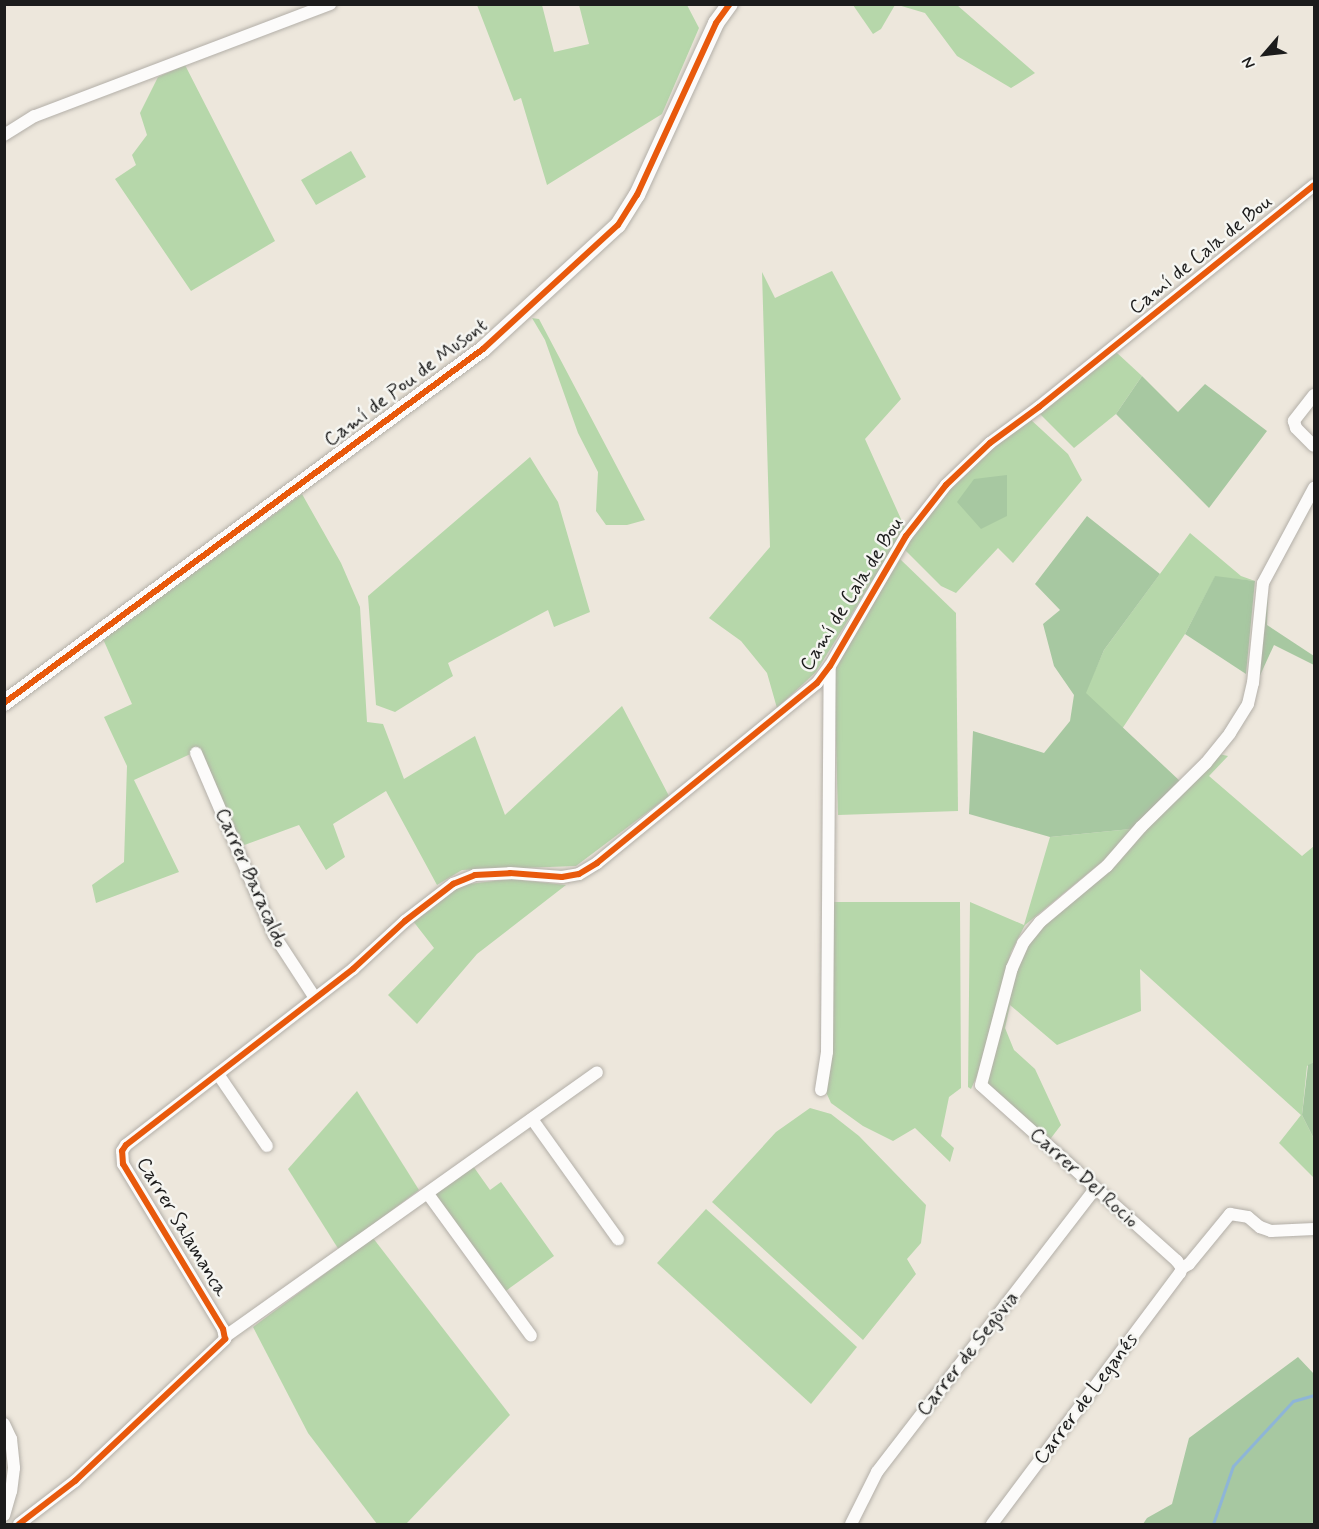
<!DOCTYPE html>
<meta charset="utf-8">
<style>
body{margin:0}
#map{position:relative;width:1319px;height:1529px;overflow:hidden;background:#ede7dc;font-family:Mynerve,sans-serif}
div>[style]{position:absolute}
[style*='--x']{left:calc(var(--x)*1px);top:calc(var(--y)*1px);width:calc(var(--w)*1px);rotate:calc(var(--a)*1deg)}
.green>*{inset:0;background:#b6d7aa}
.forest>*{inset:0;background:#a7c8a1}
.stream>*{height:3px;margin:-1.5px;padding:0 1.5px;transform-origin:1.5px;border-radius:1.5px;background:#8eb5d7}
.roads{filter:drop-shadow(0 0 2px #b3afa8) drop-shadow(0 0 2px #b3afa8)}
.street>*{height:12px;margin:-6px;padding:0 6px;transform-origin:6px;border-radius:6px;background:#fcfbfa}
.secondary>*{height:16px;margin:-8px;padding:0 8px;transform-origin:8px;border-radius:8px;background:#fcfbfa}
.cycleway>*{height:6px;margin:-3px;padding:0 3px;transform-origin:3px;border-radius:3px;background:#e8590c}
span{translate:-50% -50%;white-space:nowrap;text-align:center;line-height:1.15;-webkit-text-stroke:5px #f6f6f2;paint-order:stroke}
.street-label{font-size:20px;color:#1c1c1c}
.frame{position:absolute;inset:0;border:6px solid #1c1c1c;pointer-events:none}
.north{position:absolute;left:1235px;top:24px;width:60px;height:60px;-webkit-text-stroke:4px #f6f6f2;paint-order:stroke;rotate:242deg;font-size:16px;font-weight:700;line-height:24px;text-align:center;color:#1c1c1c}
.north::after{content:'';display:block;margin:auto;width:21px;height:27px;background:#1c1c1c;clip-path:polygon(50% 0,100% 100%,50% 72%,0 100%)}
</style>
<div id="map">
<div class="green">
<i style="clip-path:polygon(477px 5px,542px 5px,554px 52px,589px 44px,579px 5px,687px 5px,699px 28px,662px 114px,547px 185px,521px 98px,514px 101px)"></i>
<i style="clip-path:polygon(853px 5px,895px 5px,881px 29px,873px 34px)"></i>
<i style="clip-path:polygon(898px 5px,957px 5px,1035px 73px,1011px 88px,957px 56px,925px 13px)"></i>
<i style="clip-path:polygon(185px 65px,275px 241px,191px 291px,115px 179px,136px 165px,132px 155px,147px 135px,140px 113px,158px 77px)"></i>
<i style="clip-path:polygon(351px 151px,366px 177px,316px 205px,301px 180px)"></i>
<i style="clip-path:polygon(832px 271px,901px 399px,865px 439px,905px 528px,816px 672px,777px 708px,767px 673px,741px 641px,709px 618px,770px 547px,762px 272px,775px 298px)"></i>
<i style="clip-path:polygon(532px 318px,539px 319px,645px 520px,627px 525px,606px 525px,596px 511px,598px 472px,578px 433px,545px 340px)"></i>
<i style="clip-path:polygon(1116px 352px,1142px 376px,1116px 414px,1074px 448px,1038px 412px)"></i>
<i style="clip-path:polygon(1030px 419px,1068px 454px,1082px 480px,1013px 563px,998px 548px,956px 593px,941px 586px,905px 550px,906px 542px,948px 488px,990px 449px)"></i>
<i style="clip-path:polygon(530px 457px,558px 502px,590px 612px,554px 627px,548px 610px,448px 663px,453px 676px,395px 712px,376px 705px,368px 596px)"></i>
<i style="clip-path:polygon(302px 494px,341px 563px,360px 607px,367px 722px,383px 724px,404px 779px,475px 736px,505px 815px,622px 706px,669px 796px,576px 866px,462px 870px,437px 885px,386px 791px,333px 824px,345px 857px,326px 870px,299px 825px,239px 847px,197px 751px,134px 780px,179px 872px,96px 903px,92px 885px,124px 862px,127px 766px,104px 717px,132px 704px,103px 639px)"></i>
<i style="clip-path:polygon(1190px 533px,1241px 576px,1255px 581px,1215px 577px,1185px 634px,1122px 729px,1085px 693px,1104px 650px)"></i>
<i style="clip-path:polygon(900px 559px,956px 613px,958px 811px,838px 815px,834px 668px)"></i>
<i style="clip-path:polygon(1219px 754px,1228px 756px,1209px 776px,1302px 856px,1314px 846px,1314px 1062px,1307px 1066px,1302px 1115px,1314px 1139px,1314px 1178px,1279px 1143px,1301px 1115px,1140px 969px,1141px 1011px,1057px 1045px,1010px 1005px,1005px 1028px,1014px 1050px,1035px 1069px,1061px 1125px,1048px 1142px,985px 1084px,1012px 977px,1025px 947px,1042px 925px,1144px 831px)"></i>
<i style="clip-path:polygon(1131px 829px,1109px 856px,1025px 925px,1011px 952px,977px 1076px,971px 1089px,968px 1087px,970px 902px,1024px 925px,1050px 837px)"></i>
<i style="clip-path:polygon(511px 879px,566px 885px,477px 954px,417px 1024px,388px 995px,434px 948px,413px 921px,460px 885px)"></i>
<i style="clip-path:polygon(832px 902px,960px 902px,961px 1088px,949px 1097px,941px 1136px,954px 1148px,950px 1162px,915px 1128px,893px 1141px,863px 1126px,831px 1103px,825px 1090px)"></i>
<i style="clip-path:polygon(357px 1091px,419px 1190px,339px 1250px,288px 1169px)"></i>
<i style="clip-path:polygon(810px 1108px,831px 1114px,859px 1136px,926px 1205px,921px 1243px,907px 1259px,916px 1274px,863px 1340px,712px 1202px,776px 1132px)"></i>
<i style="clip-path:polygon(473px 1166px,490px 1190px,501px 1182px,554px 1256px,503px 1293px,433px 1195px)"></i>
<i style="clip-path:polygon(706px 1209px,857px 1347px,811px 1404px,657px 1263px)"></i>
<i style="clip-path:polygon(373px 1238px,510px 1415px,406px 1524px,377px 1524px,308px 1433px,253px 1327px)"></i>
</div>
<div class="forest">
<i style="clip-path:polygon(1142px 376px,1178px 412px,1205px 384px,1267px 431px,1209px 508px,1116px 414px)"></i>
<i style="clip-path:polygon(1007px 475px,1007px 516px,981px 529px,957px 502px,974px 479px)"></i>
<i style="clip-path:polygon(1087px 516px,1160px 574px,1104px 650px,1086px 693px,1181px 782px,1131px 829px,1050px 837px,969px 814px,973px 731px,1044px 753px,1070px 721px,1074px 695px,1054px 666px,1043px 624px,1060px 610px,1035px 584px)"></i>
<i style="clip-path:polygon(1215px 576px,1255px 581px,1246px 674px,1185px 634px)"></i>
<i style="clip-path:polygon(1268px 590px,1267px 625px,1314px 656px,1314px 665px,1274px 645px,1257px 682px)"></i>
<i style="clip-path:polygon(1314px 1062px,1314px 1139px,1302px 1115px,1308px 1065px)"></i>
<i style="clip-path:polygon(1298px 1357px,1314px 1374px,1314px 1524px,1143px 1524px,1147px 1518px,1172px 1504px,1189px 1438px)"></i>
</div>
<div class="stream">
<i style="--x:1213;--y:1524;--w:61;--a:-71"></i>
<i style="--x:1233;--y:1466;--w:88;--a:-47.3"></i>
<i style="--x:1293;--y:1401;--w:22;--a:-16"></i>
</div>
<div class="roads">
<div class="street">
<i style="--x:4;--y:135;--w:36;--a:-32"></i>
<i style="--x:35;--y:116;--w:316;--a:-20.8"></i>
<i style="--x:1314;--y:395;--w:33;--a:128"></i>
<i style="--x:1294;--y:421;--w:7;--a:74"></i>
<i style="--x:1296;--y:428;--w:25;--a:45"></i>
<i style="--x:196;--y:753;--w:198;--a:66.8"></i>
<i style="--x:274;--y:935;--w:75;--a:56.9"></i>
<i style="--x:218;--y:1074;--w:87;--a:55.8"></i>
<i style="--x:821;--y:1090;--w:38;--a:-81"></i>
<i style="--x:827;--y:1052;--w:386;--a:-89.6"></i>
<i style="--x:532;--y:1119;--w:148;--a:54.4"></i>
<i style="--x:428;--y:1194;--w:175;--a:54"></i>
<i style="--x:1182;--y:1268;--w:8;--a:-30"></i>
<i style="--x:1189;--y:1264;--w:65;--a:-50.6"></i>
<i style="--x:1230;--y:1214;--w:18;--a:9"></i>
<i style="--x:1248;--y:1217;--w:16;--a:40"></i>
<i style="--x:1260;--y:1227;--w:12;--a:20"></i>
<i style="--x:1271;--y:1231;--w:43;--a:-2.7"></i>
<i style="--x:226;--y:1336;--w:455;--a:-35.4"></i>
<i style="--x:4;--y:1424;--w:17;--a:65"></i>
<i style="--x:11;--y:1439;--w:29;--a:84"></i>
<i style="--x:14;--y:1468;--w:23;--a:97"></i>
<i style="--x:11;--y:1491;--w:25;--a:106"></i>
<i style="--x:19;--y:1524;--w:71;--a:-37.5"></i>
<i style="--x:75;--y:1481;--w:207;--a:-43.4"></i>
<i style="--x:225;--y:1339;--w:10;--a:-101"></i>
<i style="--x:223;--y:1329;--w:193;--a:-121.2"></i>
<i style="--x:123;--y:1164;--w:13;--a:-94"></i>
<i style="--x:122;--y:1151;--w:7;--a:-56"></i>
<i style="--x:126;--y:1145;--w:287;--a:-37.8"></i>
<i style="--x:353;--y:969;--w:71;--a:-42.7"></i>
<i style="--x:405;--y:921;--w:61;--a:-37.6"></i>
<i style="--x:453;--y:884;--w:24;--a:-22"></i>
<i style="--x:475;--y:875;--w:35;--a:-3"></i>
<i style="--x:510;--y:873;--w:52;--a:4.4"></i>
<i style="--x:562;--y:877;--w:17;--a:-10"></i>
<i style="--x:579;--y:874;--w:21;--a:-31"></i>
<i style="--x:597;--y:863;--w:284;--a:-39.3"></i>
<i style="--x:817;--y:683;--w:21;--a:-53"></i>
<i style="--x:830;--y:666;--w:151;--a:-59.7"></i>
<i style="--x:906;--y:536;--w:65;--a:-51.9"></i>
<i style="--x:946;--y:485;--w:61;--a:-43.7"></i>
<i style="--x:990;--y:443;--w:61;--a:-36.3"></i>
<i style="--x:1039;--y:407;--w:353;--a:-38.9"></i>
<i style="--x:851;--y:1524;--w:58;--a:-63.4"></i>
<i style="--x:877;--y:1472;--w:357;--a:-52.4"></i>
<i style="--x:992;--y:1524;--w:314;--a:-53.2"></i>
<i style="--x:1180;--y:1273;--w:5;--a:-68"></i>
<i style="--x:1182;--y:1268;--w:9;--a:-126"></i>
<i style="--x:1177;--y:1261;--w:263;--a:-138.1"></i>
<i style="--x:981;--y:1085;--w:121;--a:-75.2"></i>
<i style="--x:1012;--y:968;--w:27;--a:-66"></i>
<i style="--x:1023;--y:943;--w:27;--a:-51"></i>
<i style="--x:1040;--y:922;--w:87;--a:-39.9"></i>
<i style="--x:1107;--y:866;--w:52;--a:-48.9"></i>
<i style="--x:1141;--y:827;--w:91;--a:-44.6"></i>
<i style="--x:1206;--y:763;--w:38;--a:-51"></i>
<i style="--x:1230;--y:733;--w:34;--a:-58"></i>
<i style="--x:1248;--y:704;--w:22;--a:-77"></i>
<i style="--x:1253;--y:683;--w:100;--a:-84.3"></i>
<i style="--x:1263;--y:583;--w:108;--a:-61.8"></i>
</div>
<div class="secondary">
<i style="--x:4;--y:703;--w:596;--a:-36.47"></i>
<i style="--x:483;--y:349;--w:183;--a:-42.6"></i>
<i style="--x:618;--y:225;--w:36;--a:-58"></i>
<i style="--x:637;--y:195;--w:189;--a:-65.3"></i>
<i style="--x:716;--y:23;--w:24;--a:-54"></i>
</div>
</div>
<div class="cycleway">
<i style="--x:4;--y:703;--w:596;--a:-36.47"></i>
<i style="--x:483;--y:349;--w:183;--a:-42.6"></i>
<i style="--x:618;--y:225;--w:36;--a:-58"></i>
<i style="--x:637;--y:195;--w:189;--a:-65.3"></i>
<i style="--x:716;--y:23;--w:24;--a:-54"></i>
<i style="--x:19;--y:1524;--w:71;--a:-37.5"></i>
<i style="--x:75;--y:1481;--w:207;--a:-43.4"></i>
<i style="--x:225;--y:1339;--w:10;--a:-101"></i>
<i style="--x:223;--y:1329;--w:193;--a:-121.2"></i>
<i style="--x:123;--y:1164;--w:13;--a:-94"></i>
<i style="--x:122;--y:1151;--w:7;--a:-56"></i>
<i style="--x:126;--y:1145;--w:287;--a:-37.8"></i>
<i style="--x:353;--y:969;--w:71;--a:-42.7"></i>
<i style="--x:405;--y:921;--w:61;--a:-37.6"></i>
<i style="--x:453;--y:884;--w:24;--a:-22"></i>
<i style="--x:475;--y:875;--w:35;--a:-3"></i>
<i style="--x:510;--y:873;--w:52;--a:4.4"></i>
<i style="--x:562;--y:877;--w:17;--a:-10"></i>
<i style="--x:579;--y:874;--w:21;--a:-31"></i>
<i style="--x:597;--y:863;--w:284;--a:-39.3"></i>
<i style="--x:817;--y:683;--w:21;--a:-53"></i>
<i style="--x:830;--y:666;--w:151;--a:-59.7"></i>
<i style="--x:906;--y:536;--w:65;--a:-51.9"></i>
<i style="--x:946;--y:485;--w:61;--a:-43.7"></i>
<i style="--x:990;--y:443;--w:61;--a:-36.3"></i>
<i style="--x:1039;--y:407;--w:353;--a:-38.9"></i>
</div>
<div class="street-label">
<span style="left:1201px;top:255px;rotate:-39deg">Camí de Cala de Bou</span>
<span style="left:406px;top:383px;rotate:-37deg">Camí de Pou de Musont</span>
<span style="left:852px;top:594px;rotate:-58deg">Camí de Cala de Bou</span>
<span style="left:251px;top:878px;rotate:66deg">Carrer Baracaldo</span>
<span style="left:1084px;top:1178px;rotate:42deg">Carrer Del Rocio</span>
<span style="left:182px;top:1227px;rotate:59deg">Carrer Salamanca</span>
<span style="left:968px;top:1354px;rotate:-52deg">Carrer de Segòvia</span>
<span style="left:1086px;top:1399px;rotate:-53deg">Carrer de Leganés</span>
</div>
<div class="frame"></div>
<div class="north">N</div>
</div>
